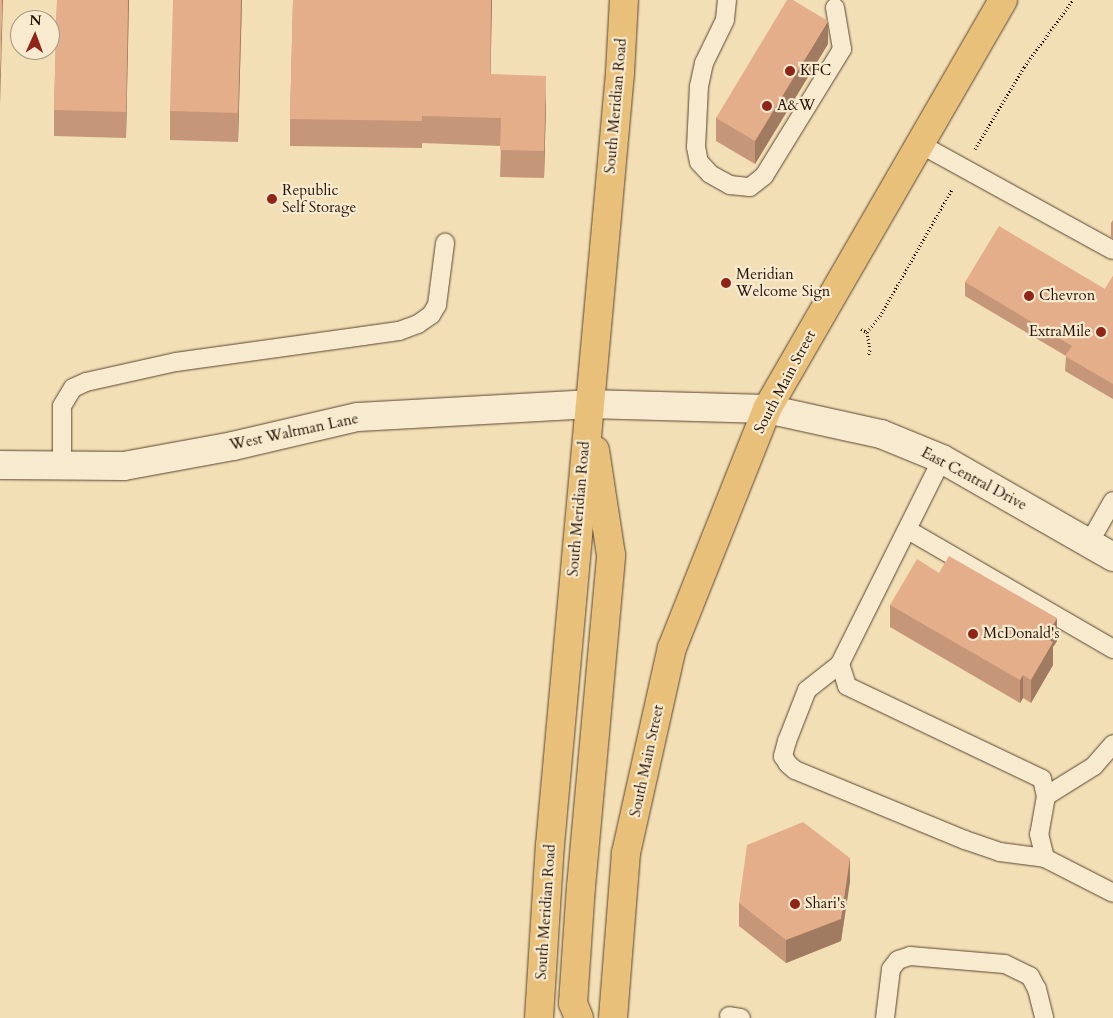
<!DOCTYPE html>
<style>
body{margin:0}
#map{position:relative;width:1113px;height:1018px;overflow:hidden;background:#f2dfb5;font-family:Cardo,serif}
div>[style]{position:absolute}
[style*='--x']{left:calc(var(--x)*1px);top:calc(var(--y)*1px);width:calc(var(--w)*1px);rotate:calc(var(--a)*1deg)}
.path>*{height:3px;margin-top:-1.5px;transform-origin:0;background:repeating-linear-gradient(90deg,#261205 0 1px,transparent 0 3.5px)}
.roads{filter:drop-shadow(0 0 1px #594531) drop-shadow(0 0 1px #594531)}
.lane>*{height:18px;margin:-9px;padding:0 9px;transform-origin:9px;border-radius:9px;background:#f7eacf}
.street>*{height:28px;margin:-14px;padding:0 14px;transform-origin:14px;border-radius:14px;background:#f7eacf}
.secondary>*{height:28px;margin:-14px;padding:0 14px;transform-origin:14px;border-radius:14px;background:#f7eacf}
.primary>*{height:28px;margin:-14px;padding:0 14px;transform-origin:14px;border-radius:14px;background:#e9c07a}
.wall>*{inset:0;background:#c59677}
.shaded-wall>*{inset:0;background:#a07a61}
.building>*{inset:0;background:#e5ae8a}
.dots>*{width:14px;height:14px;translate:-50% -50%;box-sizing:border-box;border:2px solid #f7eacf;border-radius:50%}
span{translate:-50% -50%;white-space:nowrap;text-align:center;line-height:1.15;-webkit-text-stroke:4.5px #f7eacf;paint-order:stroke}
.poi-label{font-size:15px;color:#261205}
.left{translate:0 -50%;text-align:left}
.right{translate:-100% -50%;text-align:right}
.street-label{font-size:15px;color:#261205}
.north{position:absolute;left:10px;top:10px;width:50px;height:50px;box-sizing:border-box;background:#f7eacf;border:1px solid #a3947e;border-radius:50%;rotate:2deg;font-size:14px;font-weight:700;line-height:20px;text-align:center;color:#261205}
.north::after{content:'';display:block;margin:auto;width:18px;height:22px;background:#8f2418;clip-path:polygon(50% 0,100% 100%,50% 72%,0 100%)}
</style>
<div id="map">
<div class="path">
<i style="--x:975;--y:149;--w:96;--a:-59.1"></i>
<i style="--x:1024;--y:67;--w:83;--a:-53.8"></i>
<i style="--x:861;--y:329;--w:7;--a:27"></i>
<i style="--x:867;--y:332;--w:18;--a:81"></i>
<i style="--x:870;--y:350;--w:6;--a:108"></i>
<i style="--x:867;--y:332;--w:21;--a:-51"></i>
<i style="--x:880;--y:316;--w:146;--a:-60.4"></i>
</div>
<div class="roads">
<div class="lane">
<i style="--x:727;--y:0;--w:20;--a:96"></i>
<i style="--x:725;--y:20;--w:48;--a:116"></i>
<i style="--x:704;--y:63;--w:24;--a:102"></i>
<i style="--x:699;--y:86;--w:61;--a:92.8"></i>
<i style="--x:696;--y:147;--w:15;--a:79"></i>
<i style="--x:699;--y:162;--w:16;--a:47"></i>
<i style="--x:710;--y:174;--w:23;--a:29"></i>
<i style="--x:730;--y:185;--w:20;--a:6"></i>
<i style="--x:750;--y:187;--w:18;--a:-38"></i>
<i style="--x:764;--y:176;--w:149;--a:-58.4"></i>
<i style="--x:842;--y:49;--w:42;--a:-99.7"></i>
<i style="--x:918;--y:143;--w:222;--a:28.8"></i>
<i style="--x:942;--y:459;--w:229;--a:116.5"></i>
<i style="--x:840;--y:664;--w:23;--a:72"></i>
<i style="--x:847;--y:686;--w:216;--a:25.5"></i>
<i style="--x:1042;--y:779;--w:17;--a:77"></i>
<i style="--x:1046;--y:796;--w:39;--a:100"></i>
<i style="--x:1039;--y:834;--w:25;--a:76"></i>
<i style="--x:1045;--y:858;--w:76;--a:27.2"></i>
<i style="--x:62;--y:468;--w:62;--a:-90"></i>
<i style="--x:62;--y:406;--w:21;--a:-59"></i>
<i style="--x:73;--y:388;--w:14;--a:-25"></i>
<i style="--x:86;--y:382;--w:92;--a:-12.5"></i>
<i style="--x:176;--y:362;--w:189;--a:-7.9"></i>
<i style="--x:363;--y:336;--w:36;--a:-8"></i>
<i style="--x:399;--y:331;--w:20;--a:-20"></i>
<i style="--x:418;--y:324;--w:16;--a:-35"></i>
<i style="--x:431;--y:315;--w:12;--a:-59"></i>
<i style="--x:437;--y:305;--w:63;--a:-82.6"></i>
<i style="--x:908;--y:530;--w:237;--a:30.1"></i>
<i style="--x:1089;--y:543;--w:48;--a:-60.3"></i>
<i style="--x:840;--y:664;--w:42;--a:141.8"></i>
<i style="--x:807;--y:690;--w:55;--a:111.4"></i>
<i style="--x:787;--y:741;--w:16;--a:105"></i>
<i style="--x:783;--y:756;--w:9;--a:58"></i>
<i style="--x:788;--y:764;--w:9;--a:41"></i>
<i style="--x:795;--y:770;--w:184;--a:22.4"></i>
<i style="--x:965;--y:840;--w:37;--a:19"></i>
<i style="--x:1000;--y:852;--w:45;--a:7.6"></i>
<i style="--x:1046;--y:796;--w:57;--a:-32"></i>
<i style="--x:1094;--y:766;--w:29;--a:-49"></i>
<i style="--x:729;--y:1016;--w:12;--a:9"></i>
<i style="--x:885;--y:1018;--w:49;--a:-83"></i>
<i style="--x:891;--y:969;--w:11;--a:-52"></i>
<i style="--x:898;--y:960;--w:13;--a:-18"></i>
<i style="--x:910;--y:956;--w:95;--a:4.8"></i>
<i style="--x:1005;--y:964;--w:28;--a:26"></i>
<i style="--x:1030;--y:976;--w:15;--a:62"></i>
<i style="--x:1037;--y:989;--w:30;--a:76"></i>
</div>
<div class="street">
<i style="--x:0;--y:465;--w:124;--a:0.5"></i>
<i style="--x:124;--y:466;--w:111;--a:-10.4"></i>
<i style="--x:233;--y:446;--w:128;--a:-13.1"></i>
<i style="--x:358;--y:417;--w:230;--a:-3.2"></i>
<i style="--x:588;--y:404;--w:179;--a:1.6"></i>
</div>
<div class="secondary">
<i style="--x:767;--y:409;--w:117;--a:12.4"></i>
<i style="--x:881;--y:434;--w:66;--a:22.3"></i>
<i style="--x:942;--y:459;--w:197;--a:29.8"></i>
</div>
<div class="primary">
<i style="--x:539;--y:1018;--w:173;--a:-86.4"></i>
<i style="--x:550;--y:845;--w:775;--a:-84.82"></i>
<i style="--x:620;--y:73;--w:73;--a:-86.9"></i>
<i style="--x:579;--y:1018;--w:16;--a:-112"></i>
<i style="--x:573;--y:1003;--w:116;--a:-86.1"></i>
<i style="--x:581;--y:887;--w:333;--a:-84.8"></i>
<i style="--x:611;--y:555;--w:106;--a:-98.7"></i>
<i style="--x:613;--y:1018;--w:166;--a:-85.5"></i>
<i style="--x:626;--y:853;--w:210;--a:-77.4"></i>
<i style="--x:672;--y:648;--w:257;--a:-68.3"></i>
<i style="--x:767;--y:409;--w:472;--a:-60"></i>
</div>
</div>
<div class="wall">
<i style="clip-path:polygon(57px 0,129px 0,126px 138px,54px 136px,54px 110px)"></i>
<i style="clip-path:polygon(242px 0,238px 142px,170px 140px,170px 111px)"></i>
<i style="clip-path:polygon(293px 0,492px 0,490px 74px,546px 104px,544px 178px,500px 177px,501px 146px,422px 143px,422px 148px,290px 146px,290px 119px)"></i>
<i style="clip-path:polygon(828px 44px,755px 164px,716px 141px,716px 118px)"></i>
<i style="clip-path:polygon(1113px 220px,1113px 239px,1111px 237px,1111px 223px)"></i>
<i style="clip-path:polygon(1113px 276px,1113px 399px,1065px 371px,1066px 356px,965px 296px,965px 282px,1105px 289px)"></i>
<i style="clip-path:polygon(890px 605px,1057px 641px,1053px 647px,1053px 665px,1031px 703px,1023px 698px,1020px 703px,890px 627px)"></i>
<i style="clip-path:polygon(850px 881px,841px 941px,786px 963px,739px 926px,739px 903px)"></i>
</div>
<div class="shaded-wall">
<i style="clip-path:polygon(2px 0,3px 0,0 105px,0 76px)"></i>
<i style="clip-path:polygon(128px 0,129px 0,126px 138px,126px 112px)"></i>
<i style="clip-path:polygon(241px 0,242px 0,238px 142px,238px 113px)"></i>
<i style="clip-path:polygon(491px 0,492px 0,490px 102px,490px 74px)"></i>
<i style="clip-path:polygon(828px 21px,828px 44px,755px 164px,755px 141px)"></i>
<i style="clip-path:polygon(546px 76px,546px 104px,544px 178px,544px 151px)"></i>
<i style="clip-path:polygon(1057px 618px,1057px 641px,1053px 647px,1053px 665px,1031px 703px,1031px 680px,1045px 637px)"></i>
<i style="clip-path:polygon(1023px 675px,1023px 698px,1020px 703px,1020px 680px)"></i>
<i style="clip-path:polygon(850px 858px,850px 881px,841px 941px,786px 963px,786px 940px)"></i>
</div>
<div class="building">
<i style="clip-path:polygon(0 0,2px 0,0 76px)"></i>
<i style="clip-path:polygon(57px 0,128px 0,126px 112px,54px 110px)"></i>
<i style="clip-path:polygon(173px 0,241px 0,238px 113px,170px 111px)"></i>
<i style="clip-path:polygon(293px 0,491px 0,490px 74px,546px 76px,544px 151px,500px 150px,501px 118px,422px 116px,422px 121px,290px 119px)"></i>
<i style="clip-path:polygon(787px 0,793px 0,828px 21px,755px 141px,716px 118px)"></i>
<i style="clip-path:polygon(999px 226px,1105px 289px,1113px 276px,1113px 384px,1065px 356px,1072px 346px,965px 282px)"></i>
<i style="clip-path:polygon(949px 556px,1057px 618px,1045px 637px,1053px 642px,1031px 680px,1023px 675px,1020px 680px,890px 605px,917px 559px,939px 573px)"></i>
<i style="clip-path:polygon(803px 822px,850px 858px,841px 919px,786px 940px,739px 903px,747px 845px)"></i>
</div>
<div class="dots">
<i style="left:790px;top:71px;background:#8f2418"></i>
<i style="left:767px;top:106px;background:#8f2418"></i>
<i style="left:272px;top:199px;background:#8f2418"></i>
<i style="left:726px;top:283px;background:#8f2418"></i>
<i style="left:1029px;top:296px;background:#8f2418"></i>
<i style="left:1101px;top:332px;background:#8f2418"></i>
<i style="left:973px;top:634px;background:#8f2418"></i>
<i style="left:795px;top:904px;background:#8f2418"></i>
</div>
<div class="poi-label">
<span class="left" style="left:800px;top:71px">KFC</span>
<span class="left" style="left:777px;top:106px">A&amp;W</span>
<span class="left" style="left:282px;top:199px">Republic<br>Self Storage</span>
<span class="left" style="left:736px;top:283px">Meridian<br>Welcome Sign</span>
<span class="left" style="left:1039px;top:296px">Chevron</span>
<span class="right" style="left:1091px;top:332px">ExtraMile</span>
<span class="left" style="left:983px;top:634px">McDonald's</span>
<span class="left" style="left:805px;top:904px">Shari's</span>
</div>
<div class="street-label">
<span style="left:616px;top:106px;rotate:-85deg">South Meridian Road</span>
<span style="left:785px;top:382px;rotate:-62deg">South Main Street</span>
<span style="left:294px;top:432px;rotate:-12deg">West Waltman Lane</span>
<span style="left:974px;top:479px;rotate:28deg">East Central Drive</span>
<span style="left:579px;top:509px;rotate:-85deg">South Meridian Road</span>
<span style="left:647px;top:761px;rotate:-78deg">South Main Street</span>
<span style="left:546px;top:912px;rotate:-86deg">South Meridian Road</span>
</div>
<div class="north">N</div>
</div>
